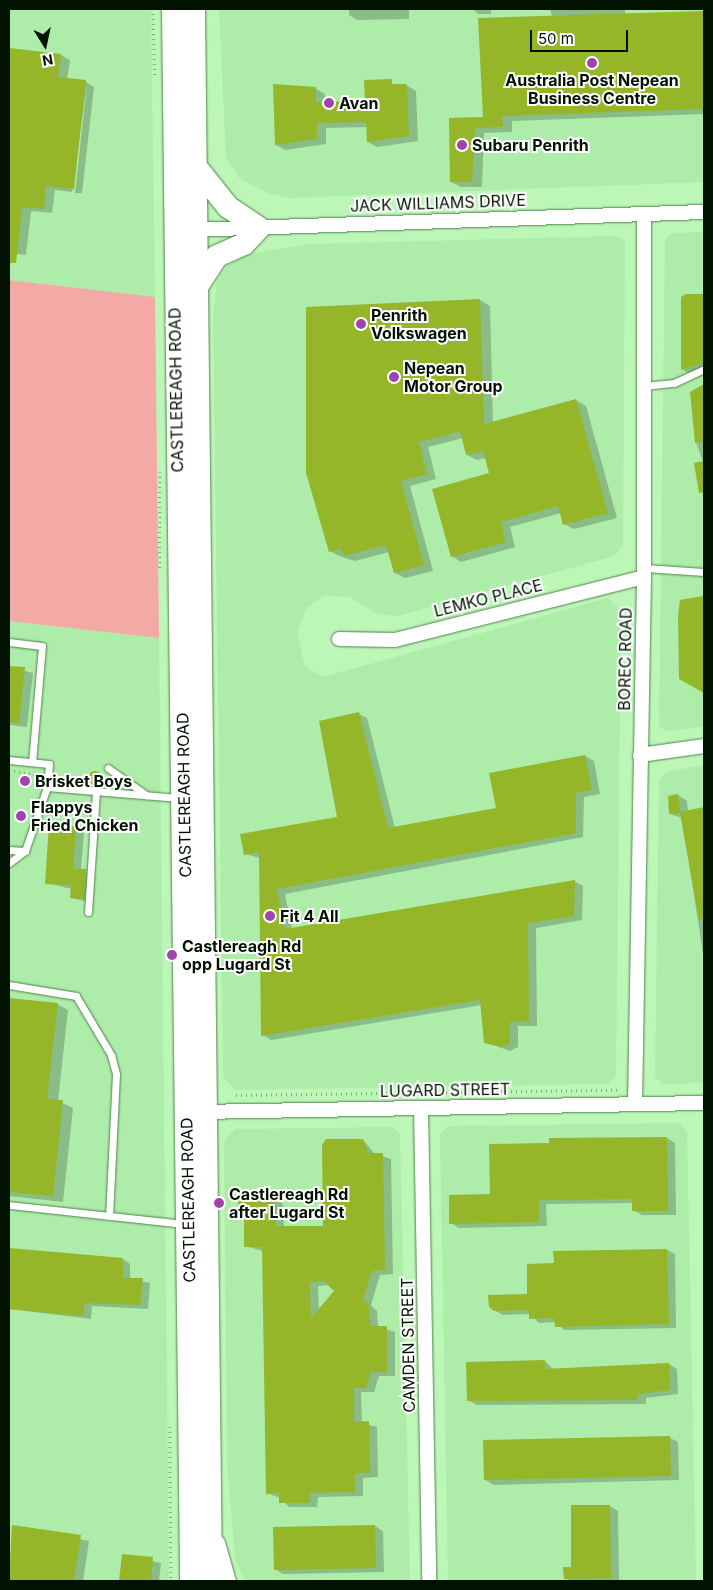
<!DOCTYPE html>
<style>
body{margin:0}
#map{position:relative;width:713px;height:1590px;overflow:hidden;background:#bdf7b8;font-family:Inter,sans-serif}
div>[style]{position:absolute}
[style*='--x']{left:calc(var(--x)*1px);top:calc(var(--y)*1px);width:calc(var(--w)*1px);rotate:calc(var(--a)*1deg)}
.built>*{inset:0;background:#adeca9}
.green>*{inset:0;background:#f3a9a5}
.shadow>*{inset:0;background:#0003}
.building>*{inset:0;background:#94b628}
.round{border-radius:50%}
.path>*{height:2.5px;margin-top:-1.25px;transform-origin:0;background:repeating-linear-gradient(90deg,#7fac7c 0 1px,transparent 0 5px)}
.roads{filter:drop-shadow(0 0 1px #4e834a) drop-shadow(0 0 1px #4e834a)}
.service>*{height:7px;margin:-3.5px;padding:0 3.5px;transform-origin:3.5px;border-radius:3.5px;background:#fff}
.minor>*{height:14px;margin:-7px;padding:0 7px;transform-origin:7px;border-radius:7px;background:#fff}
.primary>*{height:22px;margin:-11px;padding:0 11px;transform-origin:11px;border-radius:11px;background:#fff}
.dots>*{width:14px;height:14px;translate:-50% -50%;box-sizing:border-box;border:2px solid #fff;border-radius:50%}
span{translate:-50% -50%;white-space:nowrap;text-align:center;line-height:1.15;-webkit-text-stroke:4px #fff;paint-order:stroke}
.poi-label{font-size:16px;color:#011201;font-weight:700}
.left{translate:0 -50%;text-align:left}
.street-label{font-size:16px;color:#011201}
.frame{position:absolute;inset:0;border:10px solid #011201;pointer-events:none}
.north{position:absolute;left:20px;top:20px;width:50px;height:50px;-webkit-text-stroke:4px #fff;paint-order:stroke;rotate:170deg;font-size:14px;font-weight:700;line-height:20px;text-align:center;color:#011201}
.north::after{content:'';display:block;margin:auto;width:18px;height:22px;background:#011201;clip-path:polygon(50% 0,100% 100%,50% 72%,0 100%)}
.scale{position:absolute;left:530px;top:30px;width:98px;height:22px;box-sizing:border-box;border:2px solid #011201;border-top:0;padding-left:6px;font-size:15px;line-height:18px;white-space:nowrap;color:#011201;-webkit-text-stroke:4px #fff;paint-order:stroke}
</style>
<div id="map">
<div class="built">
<i style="clip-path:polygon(9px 9px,151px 9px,155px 297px,9px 280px)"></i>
<i style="clip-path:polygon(219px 9px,704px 9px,704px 182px,289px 198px,270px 194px,240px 179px,226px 158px)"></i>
<i style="clip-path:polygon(704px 232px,704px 726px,667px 732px,659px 726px,665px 240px,672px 233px)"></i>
<i style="clip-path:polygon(617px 236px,625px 241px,623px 546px,614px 556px,398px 616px,375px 613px,350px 597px,324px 596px,306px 608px,297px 633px,305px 666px,323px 677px,608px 598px,621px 609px,616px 1076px,608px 1084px,236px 1090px,223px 1078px,213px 318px,217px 281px,227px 266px,248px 254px,310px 244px)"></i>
<i style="clip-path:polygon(9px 621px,159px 638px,169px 1581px,9px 1581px)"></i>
<i style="clip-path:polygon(704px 765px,704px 1083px,663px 1084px,655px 1077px,659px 781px,666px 772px)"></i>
<i style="clip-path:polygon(679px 1123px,687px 1131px,696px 1581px,448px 1581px,440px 1134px,448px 1126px)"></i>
<i style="clip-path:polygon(393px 1127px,400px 1135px,410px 1581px,245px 1581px,235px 1559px,227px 1460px,224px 1141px,235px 1129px)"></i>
</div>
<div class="green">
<i style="clip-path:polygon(9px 280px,155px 297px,159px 638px,9px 621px)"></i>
</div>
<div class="shadow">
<i style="clip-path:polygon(349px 9px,409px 9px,409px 19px,357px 20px,349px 15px)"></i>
<i style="clip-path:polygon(473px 9px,491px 9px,491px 14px,478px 14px)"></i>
<i style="clip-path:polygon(550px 9px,625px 9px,625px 15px,704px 12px,704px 114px,512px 121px,512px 132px,484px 133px,482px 187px,461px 187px,451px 182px,450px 119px,484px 118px,552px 17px)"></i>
<i style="clip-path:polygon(9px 49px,61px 55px,70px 60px,67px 80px,86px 82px,94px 87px,82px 193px,75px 193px,87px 84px,72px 192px,55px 190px,52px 213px,31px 211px,26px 255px,9px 253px)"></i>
<i style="clip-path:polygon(406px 85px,416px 91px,418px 141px,377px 147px,368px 142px,367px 127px,326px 128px,326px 144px,285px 150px,276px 145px,315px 88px,325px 94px,325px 103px,366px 102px)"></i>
<i style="clip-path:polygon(704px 296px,704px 370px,690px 374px,682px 369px,683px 299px)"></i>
<i style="clip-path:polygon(480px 300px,490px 306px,493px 423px,576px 400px,586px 406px,617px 518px,574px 529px,564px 524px,561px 513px,510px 527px,515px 547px,461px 562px,452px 556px,491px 474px,486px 458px,477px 460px,467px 455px,463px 438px,428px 447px,436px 479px,410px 486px,433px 571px,405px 578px,395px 573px,389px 552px,355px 561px,339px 556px,330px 551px)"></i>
<i style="clip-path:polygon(704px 385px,704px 497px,695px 464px,703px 462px,696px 442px,691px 392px)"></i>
<i style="clip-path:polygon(704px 597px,704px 692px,680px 678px,681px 601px)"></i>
<i style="clip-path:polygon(9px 667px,33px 673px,27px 727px,9px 725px)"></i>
<i style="clip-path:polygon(359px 714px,367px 718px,395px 828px,497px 809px,491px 774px,585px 756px,594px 761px,600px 794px,584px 797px,583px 837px,285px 894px,292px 929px,574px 881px,583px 886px,582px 920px,536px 928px,537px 1026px,518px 1026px,518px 1047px,510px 1051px,485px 1042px,482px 1005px,271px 1040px,263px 1035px,260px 858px,245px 854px,339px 818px)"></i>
<i style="clip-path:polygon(92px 774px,103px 776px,105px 782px,91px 783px)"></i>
<i style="clip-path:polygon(678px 795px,687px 801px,688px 812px,704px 809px,704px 960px,682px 818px,670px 814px)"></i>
<i style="clip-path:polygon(75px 827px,84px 832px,81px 870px,93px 875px,92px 903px,72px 898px,72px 889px,46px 883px)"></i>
<i style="clip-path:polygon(9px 999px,57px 1004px,68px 1010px,58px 1101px,73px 1108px,63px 1202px,9px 1196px)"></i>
<i style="clip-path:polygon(667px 1138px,675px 1143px,676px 1215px,642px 1215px,634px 1211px,634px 1203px,546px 1204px,547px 1226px,459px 1228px,451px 1223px,491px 1196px)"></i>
<i style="clip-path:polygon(evenodd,363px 1140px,375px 1154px,391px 1159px,393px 1274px,380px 1275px,371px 1305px,377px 1311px,378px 1327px,395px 1332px,395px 1376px,379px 1376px,374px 1392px,361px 1392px,362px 1423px,377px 1427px,378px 1477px,363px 1478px,363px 1496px,318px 1497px,317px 1507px,289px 1507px,280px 1498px,267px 1493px,263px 1251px,245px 1246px,245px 1217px,239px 1214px,275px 1199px,283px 1204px,284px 1227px,325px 1227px,363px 1140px,330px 1285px,336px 1291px,319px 1311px,318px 1286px,330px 1285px)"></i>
<i style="clip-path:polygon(9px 1249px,123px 1259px,130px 1264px,130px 1279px,150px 1283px,148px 1309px,92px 1306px,91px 1319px,9px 1309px)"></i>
<i style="clip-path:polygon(667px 1250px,675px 1254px,676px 1328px,564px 1330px,556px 1322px,539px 1323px,530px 1314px,503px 1315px,494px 1310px,528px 1296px,555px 1265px)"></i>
<i style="clip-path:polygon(545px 1361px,553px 1369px,669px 1364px,677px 1369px,678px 1394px,646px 1398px,646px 1404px,477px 1405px,468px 1400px)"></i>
<i style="clip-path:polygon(670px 1438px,678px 1442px,679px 1480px,494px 1485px,485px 1480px)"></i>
<i style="clip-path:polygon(610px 1506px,618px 1511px,619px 1581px,570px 1581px,565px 1578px,573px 1569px,572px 1507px)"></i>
<i style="clip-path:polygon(13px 1526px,89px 1541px,83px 1581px,9px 1581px)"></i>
<i style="clip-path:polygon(375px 1526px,383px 1531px,384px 1572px,283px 1574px,275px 1569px)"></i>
<i style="clip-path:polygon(123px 1555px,161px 1563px,159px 1581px,120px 1581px)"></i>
</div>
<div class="building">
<i style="clip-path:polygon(704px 11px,704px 109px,502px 116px,503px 127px,475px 128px,472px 182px,450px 182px,449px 118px,483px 117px,478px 18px)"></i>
<i style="clip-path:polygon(9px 48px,61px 54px,58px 77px,86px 80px,74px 189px,46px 186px,44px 209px,22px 207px,16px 263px,9px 263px)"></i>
<i style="clip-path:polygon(392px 79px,392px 84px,407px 84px,409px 136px,367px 142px,366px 122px,317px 123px,317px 139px,275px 145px,273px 84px,316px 87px,316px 102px,365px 101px,364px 80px)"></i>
<i style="clip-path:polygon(686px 294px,704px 294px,704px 363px,681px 370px,681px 297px)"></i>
<i style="clip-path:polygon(480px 299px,484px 424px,576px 399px,608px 513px,563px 525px,558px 506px,501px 522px,506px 542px,451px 557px,432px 489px,489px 473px,483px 451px,466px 455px,460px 431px,419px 442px,427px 474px,401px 481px,424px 565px,394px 573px,386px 545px,344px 556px,341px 549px,329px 552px,306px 473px,306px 307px)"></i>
<i style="clip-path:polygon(704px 384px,704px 442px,695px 443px,690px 392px)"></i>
<i style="clip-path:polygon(704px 461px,704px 492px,699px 493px,694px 463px)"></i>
<i style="clip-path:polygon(704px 596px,704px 693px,679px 679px,678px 616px,680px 600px)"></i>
<i style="clip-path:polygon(9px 666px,25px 667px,19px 723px,9px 722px)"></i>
<i style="clip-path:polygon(359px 712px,388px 828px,496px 808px,489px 773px,585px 755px,592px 790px,576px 793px,576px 833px,277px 889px,285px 929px,575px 880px,574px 916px,528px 923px,529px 1021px,510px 1022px,510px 1043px,501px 1047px,484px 1043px,480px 1000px,261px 1036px,259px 852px,244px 855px,240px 834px,337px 817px,319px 721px)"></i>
<i class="round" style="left:88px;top:771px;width:14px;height:14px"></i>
<i style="clip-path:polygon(678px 794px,680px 812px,704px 807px,704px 919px,699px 920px,680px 813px,669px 814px,668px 796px)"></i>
<i style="clip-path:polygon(49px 824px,76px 826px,73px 869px,86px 869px,84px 899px,70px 898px,71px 885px,45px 884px)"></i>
<i style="clip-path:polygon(9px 998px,58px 1003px,47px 1099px,63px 1100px,53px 1196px,9px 1192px)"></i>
<i style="clip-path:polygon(667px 1137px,668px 1211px,632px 1211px,632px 1199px,539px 1200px,539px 1222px,449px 1224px,449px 1195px,490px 1194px,489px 1144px,549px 1143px,549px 1138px)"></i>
<i style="clip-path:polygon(evenodd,326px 1139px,363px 1139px,369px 1153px,383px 1153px,385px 1270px,372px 1271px,363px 1299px,369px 1305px,370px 1326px,387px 1326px,387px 1372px,371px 1372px,366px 1388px,354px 1388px,354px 1422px,369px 1421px,370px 1473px,355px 1473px,355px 1492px,310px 1493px,310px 1503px,279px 1503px,279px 1493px,266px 1494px,262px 1247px,244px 1247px,244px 1214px,238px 1214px,238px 1199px,276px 1198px,276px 1226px,323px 1226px,322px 1145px,326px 1139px,324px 1281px,334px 1291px,311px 1318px,310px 1282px,324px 1281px)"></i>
<i style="clip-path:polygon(9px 1248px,123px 1258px,123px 1278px,143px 1278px,140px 1305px,85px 1303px,83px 1316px,9px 1309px)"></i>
<i style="clip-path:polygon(667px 1249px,669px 1324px,555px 1327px,554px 1318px,529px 1319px,529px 1310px,494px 1311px,489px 1307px,488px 1295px,527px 1294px,527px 1264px,554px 1263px,553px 1251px)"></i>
<i style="clip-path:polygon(545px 1360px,545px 1369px,669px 1363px,670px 1390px,638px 1394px,638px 1400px,467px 1401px,466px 1362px)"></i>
<i style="clip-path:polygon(670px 1436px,671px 1476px,484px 1480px,483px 1440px)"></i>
<i style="clip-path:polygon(571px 1505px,610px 1505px,611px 1578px,564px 1579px,563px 1567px,571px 1567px)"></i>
<i style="clip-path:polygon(12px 1525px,81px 1535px,74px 1581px,9px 1581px)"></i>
<i style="clip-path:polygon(375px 1525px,376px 1568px,274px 1570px,273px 1527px)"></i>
<i style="clip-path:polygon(122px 1554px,153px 1557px,151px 1581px,119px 1581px)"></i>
</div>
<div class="path">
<i style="--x:153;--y:9;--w:66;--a:88.3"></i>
<i style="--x:160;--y:472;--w:97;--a:90"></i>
<i style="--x:9;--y:770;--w:29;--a:10"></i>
<i style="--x:236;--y:1095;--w:381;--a:-0.8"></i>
<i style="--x:170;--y:1427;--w:154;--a:89.6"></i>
</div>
<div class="roads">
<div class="service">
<i style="--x:644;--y:386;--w:30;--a:-6"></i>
<i style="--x:674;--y:383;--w:33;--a:-25"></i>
<i style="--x:645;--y:568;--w:59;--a:3.9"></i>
<i style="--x:9;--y:642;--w:33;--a:7"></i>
<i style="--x:42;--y:646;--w:116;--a:94.9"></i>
<i style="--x:9;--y:760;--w:40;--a:5.7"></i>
<i style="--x:49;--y:764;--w:23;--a:95"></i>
<i style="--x:108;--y:768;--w:47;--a:35.4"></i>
<i style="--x:9;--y:850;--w:16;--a:4"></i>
<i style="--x:9;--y:863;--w:20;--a:-37"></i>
<i style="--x:25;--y:851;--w:68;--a:-71"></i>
<i style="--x:47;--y:787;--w:132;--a:4.8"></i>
<i style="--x:88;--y:912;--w:120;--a:-86.2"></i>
<i style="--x:9;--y:985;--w:68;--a:9.3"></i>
<i style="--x:76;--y:996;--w:69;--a:59.3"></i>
<i style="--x:111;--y:1055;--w:20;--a:75"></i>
<i style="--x:116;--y:1074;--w:142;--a:92.8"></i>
<i style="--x:9;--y:1205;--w:175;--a:6.2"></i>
</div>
<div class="minor">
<i style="--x:190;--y:230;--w:514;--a:-2.01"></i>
<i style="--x:339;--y:639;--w:56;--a:1"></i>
<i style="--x:395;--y:640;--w:257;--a:-14.2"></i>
<i style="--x:640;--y:755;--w:65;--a:-8"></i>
<i style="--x:635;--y:1104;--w:527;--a:-89.02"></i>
<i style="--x:644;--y:577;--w:363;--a:-90"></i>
<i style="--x:421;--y:1108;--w:473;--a:89"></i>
<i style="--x:198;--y:1112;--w:506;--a:-1.02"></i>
<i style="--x:218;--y:1543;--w:40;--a:74"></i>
</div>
<div class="primary">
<i style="--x:173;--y:9;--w:1572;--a:89.34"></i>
<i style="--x:194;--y:9;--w:1572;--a:89.38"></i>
<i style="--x:196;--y:167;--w:51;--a:51.3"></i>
<i style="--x:228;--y:207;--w:37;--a:34"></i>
<i style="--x:259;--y:228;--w:22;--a:133"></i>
<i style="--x:244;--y:244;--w:30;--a:156"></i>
<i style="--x:217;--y:256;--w:35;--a:123"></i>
</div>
</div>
<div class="dots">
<i style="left:592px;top:63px;background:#a043ac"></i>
<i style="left:329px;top:103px;background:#a043ac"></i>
<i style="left:462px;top:145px;background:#a043ac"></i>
<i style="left:361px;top:324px;background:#a043ac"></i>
<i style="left:394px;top:377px;background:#a043ac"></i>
<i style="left:25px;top:781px;background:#a043ac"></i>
<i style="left:21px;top:816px;background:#a043ac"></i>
<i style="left:270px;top:916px;background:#a043ac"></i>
<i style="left:172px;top:955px;background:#a043ac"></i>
<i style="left:219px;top:1203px;background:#a043ac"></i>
</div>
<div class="poi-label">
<span style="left:592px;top:89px">Australia Post Nepean<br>Business Centre</span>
<span class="left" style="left:339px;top:103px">Avan</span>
<span class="left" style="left:472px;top:145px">Subaru Penrith</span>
<span class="left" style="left:371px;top:324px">Penrith<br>Volkswagen</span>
<span class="left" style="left:404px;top:377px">Nepean<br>Motor Group</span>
<span class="left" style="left:35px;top:781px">Brisket Boys</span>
<span class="left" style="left:31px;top:816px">Flappys<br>Fried Chicken</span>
<span class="left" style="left:280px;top:916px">Fit 4 All</span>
<span class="left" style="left:182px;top:955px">Castlereagh Rd<br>opp Lugard St</span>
<span class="left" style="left:229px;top:1203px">Castlereagh Rd<br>after Lugard St</span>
</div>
<div class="street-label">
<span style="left:438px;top:203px;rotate:-2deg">JACK WILLIAMS DRIVE</span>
<span style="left:176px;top:390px;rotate:-91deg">CASTLEREAGH ROAD</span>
<span style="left:488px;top:598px;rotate:-14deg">LEMKO PLACE</span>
<span style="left:625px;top:659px;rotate:-89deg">BOREC ROAD</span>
<span style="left:184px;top:795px;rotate:-91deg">CASTLEREAGH ROAD</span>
<span style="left:445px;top:1090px;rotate:-1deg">LUGARD STREET</span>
<span style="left:188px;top:1200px;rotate:-91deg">CASTLEREAGH ROAD</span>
<span style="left:408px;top:1345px;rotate:-91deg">CAMDEN STREET</span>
</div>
<div class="frame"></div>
<div class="north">N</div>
<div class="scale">50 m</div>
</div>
